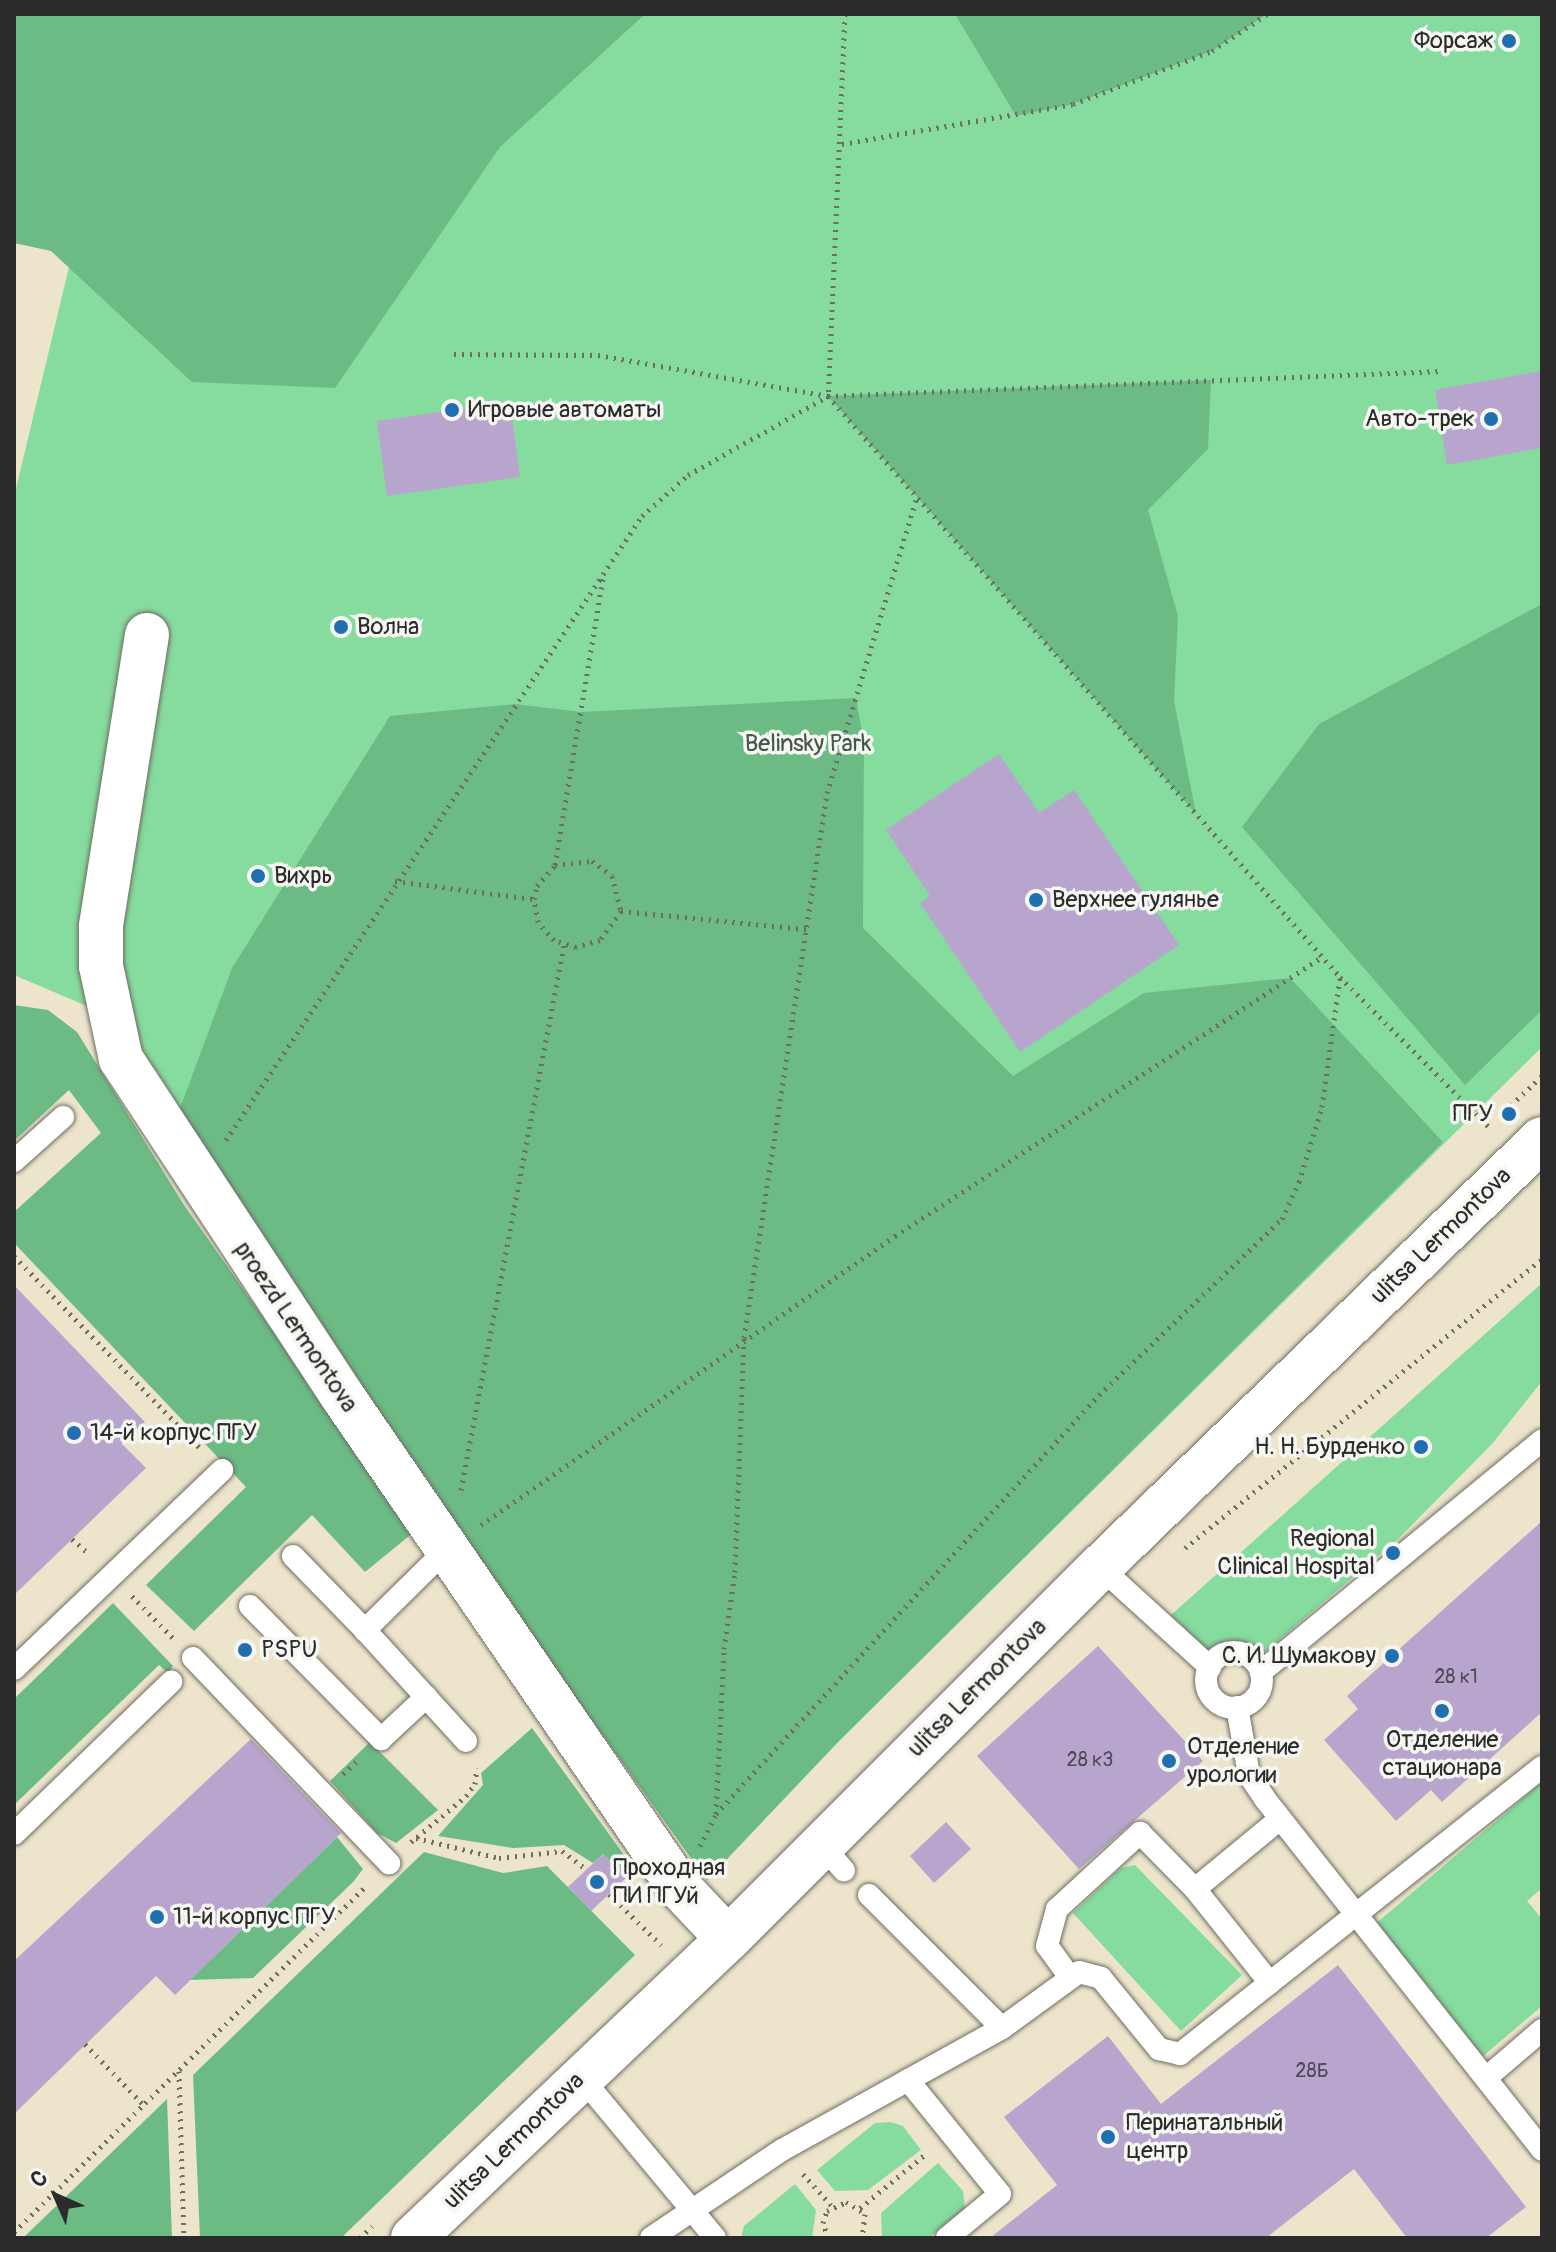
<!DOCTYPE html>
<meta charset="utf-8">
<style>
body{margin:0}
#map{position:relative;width:1556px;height:2252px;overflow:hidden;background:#ede5cb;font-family:Pangolin,sans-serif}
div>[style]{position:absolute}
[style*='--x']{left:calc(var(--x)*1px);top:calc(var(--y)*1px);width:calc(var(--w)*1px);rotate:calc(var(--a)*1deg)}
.green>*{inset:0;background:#86db9e}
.forest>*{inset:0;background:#6cbb85}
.building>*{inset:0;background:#b7a5ce}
.path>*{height:5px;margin-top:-2.5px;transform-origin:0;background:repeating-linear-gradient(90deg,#6f6c63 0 2px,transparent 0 8px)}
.roads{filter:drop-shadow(0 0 2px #6f6c63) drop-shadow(0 0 2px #6f6c63)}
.lane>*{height:22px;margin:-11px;padding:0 11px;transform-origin:11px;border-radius:11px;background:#fff}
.lane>.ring{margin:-11px;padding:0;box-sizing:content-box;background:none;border:22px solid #fff;border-radius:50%}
.street>*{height:44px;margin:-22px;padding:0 22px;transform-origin:22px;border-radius:22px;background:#fff}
.primary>*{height:44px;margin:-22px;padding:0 22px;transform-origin:22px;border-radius:22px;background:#fff}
.dots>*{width:22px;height:22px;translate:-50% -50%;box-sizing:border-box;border:4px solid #f6f6f2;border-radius:50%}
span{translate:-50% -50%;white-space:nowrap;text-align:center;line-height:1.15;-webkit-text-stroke:7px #f6f6f2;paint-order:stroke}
.number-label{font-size:20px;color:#4e4a54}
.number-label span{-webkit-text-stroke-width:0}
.poi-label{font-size:24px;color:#2b2b2b}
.right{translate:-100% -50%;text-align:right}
.left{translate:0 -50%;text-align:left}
.park-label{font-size:24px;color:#425748}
.street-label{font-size:24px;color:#2b2b2b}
.frame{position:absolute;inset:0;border:16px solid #2b2b2b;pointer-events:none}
.north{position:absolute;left:16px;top:2156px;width:80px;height:80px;-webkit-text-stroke:6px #f6f6f2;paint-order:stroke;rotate:315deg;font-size:22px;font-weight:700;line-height:32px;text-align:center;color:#2b2b2b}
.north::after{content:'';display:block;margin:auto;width:28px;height:36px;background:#2b2b2b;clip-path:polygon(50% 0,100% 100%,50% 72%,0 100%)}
</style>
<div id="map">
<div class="green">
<i style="clip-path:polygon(110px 14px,1542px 14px,1542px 1047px,838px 1742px,707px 1880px,365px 1405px,122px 1021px,14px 975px,14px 497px,107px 108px)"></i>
<i style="clip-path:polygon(1542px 1283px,1542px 1381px,1492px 1444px,1399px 1538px,1260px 1656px,1225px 1641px,1207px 1650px,1171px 1615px)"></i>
<i style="clip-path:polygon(1542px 1782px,1542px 1888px,1527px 1901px,1542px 1919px,1542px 2006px,1483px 2056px,1373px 1926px)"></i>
<i style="clip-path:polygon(1135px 1865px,1242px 1975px,1181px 2031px,1073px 1913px,1121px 1868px)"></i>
<i style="clip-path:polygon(890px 2122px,903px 2126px,921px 2150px,868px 2190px,835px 2191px,817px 2170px,875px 2123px)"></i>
<i style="clip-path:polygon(938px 2163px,963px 2191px,965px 2208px,929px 2238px,882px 2238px,881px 2213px)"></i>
<i style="clip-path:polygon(795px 2184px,816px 2210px,812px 2238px,741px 2238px,744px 2226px)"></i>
</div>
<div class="forest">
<i style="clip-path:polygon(14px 14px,645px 14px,500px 147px,335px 388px,192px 382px,51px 251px,14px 243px)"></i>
<i style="clip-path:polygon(955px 14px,1267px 14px,1212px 51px,1073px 104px,1016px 116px)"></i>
<i style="clip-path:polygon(1211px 380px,1208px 449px,1148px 510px,1178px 616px,1174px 701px,1196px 814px,828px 396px)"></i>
<i style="clip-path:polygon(1542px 604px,1542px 1010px,1465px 1085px,1242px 827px,1319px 724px)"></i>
<i style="clip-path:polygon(856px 698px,864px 743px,863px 928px,1013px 1076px,1144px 993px,1290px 978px,1443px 1142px,838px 1742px,707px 1880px,365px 1405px,178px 1114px,232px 968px,390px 716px,515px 704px,581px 712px)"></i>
<i style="clip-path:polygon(14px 1005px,48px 1010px,77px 1032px,184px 1205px,414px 1532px,365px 1572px,312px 1515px,194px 1631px,146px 1585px,246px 1487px,14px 1243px,14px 1212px,101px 1133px,69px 1090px,14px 1141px)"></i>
<i style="clip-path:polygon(113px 1603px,173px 1666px,168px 1673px,159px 1665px,14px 1805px,14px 1699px)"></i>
<i style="clip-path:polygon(532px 1728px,635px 1870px,626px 1878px,603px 1854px,593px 1863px,564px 1845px,513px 1848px,438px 1836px,483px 1785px,481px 1773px)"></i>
<i style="clip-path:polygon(370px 1742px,438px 1810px,396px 1843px,377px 1833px,330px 1781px)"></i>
<i style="clip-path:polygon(337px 1837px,363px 1869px,353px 1882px,253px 1978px,190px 1980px)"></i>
<i style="clip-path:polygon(424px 1852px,503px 1873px,547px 1866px,635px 1955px,341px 2238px,200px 2238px,193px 2075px)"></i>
<i style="clip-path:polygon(167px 2099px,172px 2238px,23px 2238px)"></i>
</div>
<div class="building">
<i style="clip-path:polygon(1542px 371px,1542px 448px,1447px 465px,1435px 390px)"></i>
<i style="clip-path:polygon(510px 402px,520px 477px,387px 496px,377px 421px)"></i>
<i style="clip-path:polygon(999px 754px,1039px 813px,1074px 790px,1179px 945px,1020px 1052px,920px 903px,930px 896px,886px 830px)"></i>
<i style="clip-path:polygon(14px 1285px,145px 1422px,122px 1444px,146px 1468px,14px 1595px)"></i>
<i style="clip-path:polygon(1542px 1521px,1542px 1712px,1442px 1802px,1431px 1790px,1396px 1821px,1324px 1740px,1358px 1709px,1347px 1696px)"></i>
<i style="clip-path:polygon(1098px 1646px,1203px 1761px,1079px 1869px,977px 1756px)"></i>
<i style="clip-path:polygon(251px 1739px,341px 1833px,175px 1995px,156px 1976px,14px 2114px,14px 1961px)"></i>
<i style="clip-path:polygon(946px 1822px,971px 1849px,934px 1883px,910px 1856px)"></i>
<i style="clip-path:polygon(603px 1854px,626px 1878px,591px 1911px,568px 1887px)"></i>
<i style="clip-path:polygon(1338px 1965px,1526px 2207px,1486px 2238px,1407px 2238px,1354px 2169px,1266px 2238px,990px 2238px,1057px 2185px,1004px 2117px,1108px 2036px,1161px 2104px)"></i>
</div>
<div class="path">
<i style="--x:845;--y:14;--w:382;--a:92.5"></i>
<i style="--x:828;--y:396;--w:774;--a:48.61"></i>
<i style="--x:1340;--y:977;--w:211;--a:45.2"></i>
<i style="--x:842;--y:144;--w:234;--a:-9.8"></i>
<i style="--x:1073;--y:104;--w:149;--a:-20.9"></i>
<i style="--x:1212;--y:51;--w:66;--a:-33.9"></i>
<i style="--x:454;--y:354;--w:144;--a:0.4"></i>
<i style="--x:598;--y:355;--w:234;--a:10.1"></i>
<i style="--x:555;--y:865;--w:37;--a:-6"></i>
<i style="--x:592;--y:861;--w:25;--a:37"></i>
<i style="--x:612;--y:876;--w:36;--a:76"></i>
<i style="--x:621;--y:911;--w:36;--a:126"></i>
<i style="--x:600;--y:940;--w:25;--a:164"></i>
<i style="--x:576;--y:947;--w:23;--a:-162"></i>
<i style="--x:554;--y:940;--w:24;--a:-132"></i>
<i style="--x:538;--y:922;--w:23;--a:-100"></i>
<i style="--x:534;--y:899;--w:13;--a:-77"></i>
<i style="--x:537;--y:886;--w:28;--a:-49"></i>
<i style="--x:555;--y:865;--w:292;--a:-80.5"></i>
<i style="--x:395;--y:881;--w:140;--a:7.4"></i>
<i style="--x:621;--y:911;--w:186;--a:5.6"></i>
<i style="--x:1511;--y:1105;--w:42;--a:-43.1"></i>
<i style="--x:226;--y:1140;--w:750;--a:-56.31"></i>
<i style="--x:642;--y:516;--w:62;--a:-41.7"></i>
<i style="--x:688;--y:475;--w:161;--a:-29.4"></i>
<i style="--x:828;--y:396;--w:615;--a:-2.33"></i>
<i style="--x:14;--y:1256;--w:267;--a:45.9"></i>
<i style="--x:461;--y:1490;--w:555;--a:-79.3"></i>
<i style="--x:481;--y:1525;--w:505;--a:-34.92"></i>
<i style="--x:895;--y:1236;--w:510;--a:-33.16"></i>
<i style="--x:72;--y:1539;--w:21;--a:41"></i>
<i style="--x:1185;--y:1548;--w:459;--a:-39"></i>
<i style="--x:132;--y:1596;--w:59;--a:45.7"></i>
<i style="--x:343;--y:1774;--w:22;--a:-43"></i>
<i style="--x:716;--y:1814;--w:165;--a:-87.2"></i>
<i style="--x:724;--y:1649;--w:78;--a:-81.9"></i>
<i style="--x:735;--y:1572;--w:234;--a:-87.8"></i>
<i style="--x:744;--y:1338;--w:551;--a:-81.34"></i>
<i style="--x:827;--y:793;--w:309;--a:-73.1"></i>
<i style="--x:416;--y:1838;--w:85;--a:13.5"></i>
<i style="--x:499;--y:1858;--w:63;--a:-6.3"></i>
<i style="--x:562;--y:1851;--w:30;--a:37"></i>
<i style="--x:411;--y:1842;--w:72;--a:-39.9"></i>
<i style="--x:466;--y:1796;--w:15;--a:-53"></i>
<i style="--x:475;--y:1784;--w:16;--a:-83"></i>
<i style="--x:700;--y:1846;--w:36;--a:-63"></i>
<i style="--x:716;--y:1814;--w:568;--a:-47.57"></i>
<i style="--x:1099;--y:1395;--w:254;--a:-43.9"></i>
<i style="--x:1282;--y:1219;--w:41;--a:-65.3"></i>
<i style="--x:1299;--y:1182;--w:78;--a:-73"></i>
<i style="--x:1322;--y:1107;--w:130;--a:-82.1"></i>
<i style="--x:609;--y:1894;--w:73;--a:44.4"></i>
<i style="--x:85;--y:2044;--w:85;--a:46"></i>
<i style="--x:179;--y:2071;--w:167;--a:88.3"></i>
<i style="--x:803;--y:2174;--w:43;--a:47.8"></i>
<i style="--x:860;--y:2208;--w:87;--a:-39.4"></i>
<i style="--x:14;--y:2232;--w:495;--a:-44.5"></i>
<i style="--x:360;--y:2238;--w:17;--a:-45"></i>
<i style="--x:828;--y:2238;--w:16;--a:-108"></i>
<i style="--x:823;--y:2223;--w:13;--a:-72"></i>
<i style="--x:827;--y:2211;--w:21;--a:-25"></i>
<i style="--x:846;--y:2202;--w:22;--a:32"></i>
<i style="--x:865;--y:2214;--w:24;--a:97"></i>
</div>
<div class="roads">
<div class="lane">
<i style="--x:14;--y:1161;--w:66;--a:-41.9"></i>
<i style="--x:450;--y:1546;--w:120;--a:135.3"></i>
<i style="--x:365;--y:1630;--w:150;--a:47.7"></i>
<i style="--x:293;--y:1556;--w:103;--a:45.8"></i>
<i style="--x:1100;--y:1567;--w:149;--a:42.3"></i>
<i style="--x:250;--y:1606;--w:187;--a:45.4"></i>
<i style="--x:381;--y:1739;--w:62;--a:-43"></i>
<i class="ring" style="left:1206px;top:1652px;width:34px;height:34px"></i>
<i style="--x:193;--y:1658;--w:284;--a:46.3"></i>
<i style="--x:14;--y:1669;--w:288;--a:-43.7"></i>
<i style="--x:1261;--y:1672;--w:364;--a:-39.5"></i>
<i style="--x:1237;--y:1707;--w:69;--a:80"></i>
<i style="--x:1249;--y:1775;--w:29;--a:56"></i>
<i style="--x:1265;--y:1799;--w:447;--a:51.7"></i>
<i style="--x:14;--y:1834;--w:219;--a:-44.1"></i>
<i style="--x:821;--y:1844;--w:35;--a:49"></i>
<i style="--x:869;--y:1895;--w:188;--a:45"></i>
<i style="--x:1069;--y:1976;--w:37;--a:-126"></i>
<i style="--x:1047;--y:1946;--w:38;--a:-75"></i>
<i style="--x:1057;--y:1909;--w:113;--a:-42.5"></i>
<i style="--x:1140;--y:1833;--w:78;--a:45.5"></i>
<i style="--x:1270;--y:1983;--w:120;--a:-128.6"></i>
<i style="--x:1195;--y:1889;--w:110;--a:-39.5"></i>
<i style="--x:581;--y:2077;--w:209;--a:50.2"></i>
<i style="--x:1486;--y:2078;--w:74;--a:-40.6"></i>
<i style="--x:908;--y:2080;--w:146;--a:51.1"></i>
<i style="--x:1000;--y:2194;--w:69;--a:140.3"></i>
<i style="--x:651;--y:2238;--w:158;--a:-33.9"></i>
<i style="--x:782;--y:2150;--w:252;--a:-29"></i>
<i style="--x:1002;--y:2028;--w:95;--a:-36"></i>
<i style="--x:1079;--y:1972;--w:23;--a:15"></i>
<i style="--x:1101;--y:1978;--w:92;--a:50.8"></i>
<i style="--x:1159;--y:2049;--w:22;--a:13"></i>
<i style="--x:1180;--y:2054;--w:462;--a:-38.4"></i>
</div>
<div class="street">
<i style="--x:147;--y:635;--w:295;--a:99"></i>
<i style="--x:101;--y:926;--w:40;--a:90"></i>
<i style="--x:101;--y:966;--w:95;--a:77.9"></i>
<i style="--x:121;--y:1059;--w:404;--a:56.7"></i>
<i style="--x:343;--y:1397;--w:594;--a:55.56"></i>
<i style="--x:679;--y:1887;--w:71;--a:46.7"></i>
</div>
<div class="primary">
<i style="--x:413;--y:2238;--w:434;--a:-43.5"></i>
<i style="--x:728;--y:1939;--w:526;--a:-45"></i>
<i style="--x:1100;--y:1567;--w:615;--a:-44.08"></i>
</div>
</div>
<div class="dots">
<i style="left:1509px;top:41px;background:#1f6fb2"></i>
<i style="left:452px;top:410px;background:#1f6fb2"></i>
<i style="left:1491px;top:419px;background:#1f6fb2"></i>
<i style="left:341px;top:627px;background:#1f6fb2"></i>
<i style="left:258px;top:876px;background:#1f6fb2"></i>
<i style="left:1036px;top:900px;background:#1f6fb2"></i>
<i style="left:1509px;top:1114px;background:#1f6fb2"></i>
<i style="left:74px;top:1433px;background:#1f6fb2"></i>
<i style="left:1421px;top:1447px;background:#1f6fb2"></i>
<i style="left:1393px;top:1553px;background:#1f6fb2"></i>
<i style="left:245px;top:1650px;background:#1f6fb2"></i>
<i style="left:1392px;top:1656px;background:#1f6fb2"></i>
<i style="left:1442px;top:1711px;background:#1f6fb2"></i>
<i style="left:1169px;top:1761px;background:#1f6fb2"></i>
<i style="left:597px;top:1882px;background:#1f6fb2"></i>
<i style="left:157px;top:1917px;background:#1f6fb2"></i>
<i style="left:1108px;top:2137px;background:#1f6fb2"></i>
</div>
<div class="number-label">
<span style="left:1456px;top:1676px">28 к1</span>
<span style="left:1090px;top:1759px">28 к3</span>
<span style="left:1312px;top:2070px">28Б</span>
</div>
<div class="poi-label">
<span class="right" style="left:1493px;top:41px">Форсаж</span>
<span class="left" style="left:468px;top:410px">Игровые автоматы</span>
<span class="right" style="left:1475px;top:419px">Авто-трек</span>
<span class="left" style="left:357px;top:627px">Волна</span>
<span class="left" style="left:274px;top:876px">Вихрь</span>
<span class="left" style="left:1052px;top:900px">Верхнее гулянье</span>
<span class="right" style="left:1493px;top:1114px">ПГУ</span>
<span class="left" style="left:90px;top:1433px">14-й корпус ПГУ</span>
<span class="right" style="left:1405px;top:1447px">Н. Н. Бурденко</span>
<span class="right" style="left:1375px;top:1553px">Regional<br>Clinical Hospital</span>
<span class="left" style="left:261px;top:1650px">PSPU</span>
<span class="right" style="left:1376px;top:1656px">С. И. Шумакову</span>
<span style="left:1442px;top:1754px">Отделение<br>стационара</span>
<span class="left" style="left:1187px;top:1761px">Отделение<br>урологии</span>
<span class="left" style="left:613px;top:1882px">Проходная<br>ПИ ПГУй</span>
<span class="left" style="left:173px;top:1917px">11-й корпус ПГУ</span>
<span class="left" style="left:1126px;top:2137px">Перинатальный<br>центр</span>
</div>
<div class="park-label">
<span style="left:808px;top:744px">Belinsky Park</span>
</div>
<div class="street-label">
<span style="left:1441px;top:1236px;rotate:-44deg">ulitsa Lermontova</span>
<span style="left:296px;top:1327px;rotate:56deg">proezd Lermontova</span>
<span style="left:977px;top:1688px;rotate:-45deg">ulitsa Lermontova</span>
<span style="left:514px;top:2141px;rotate:-44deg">ulitsa Lermontova</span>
</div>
<div class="frame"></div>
<div class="north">С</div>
</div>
